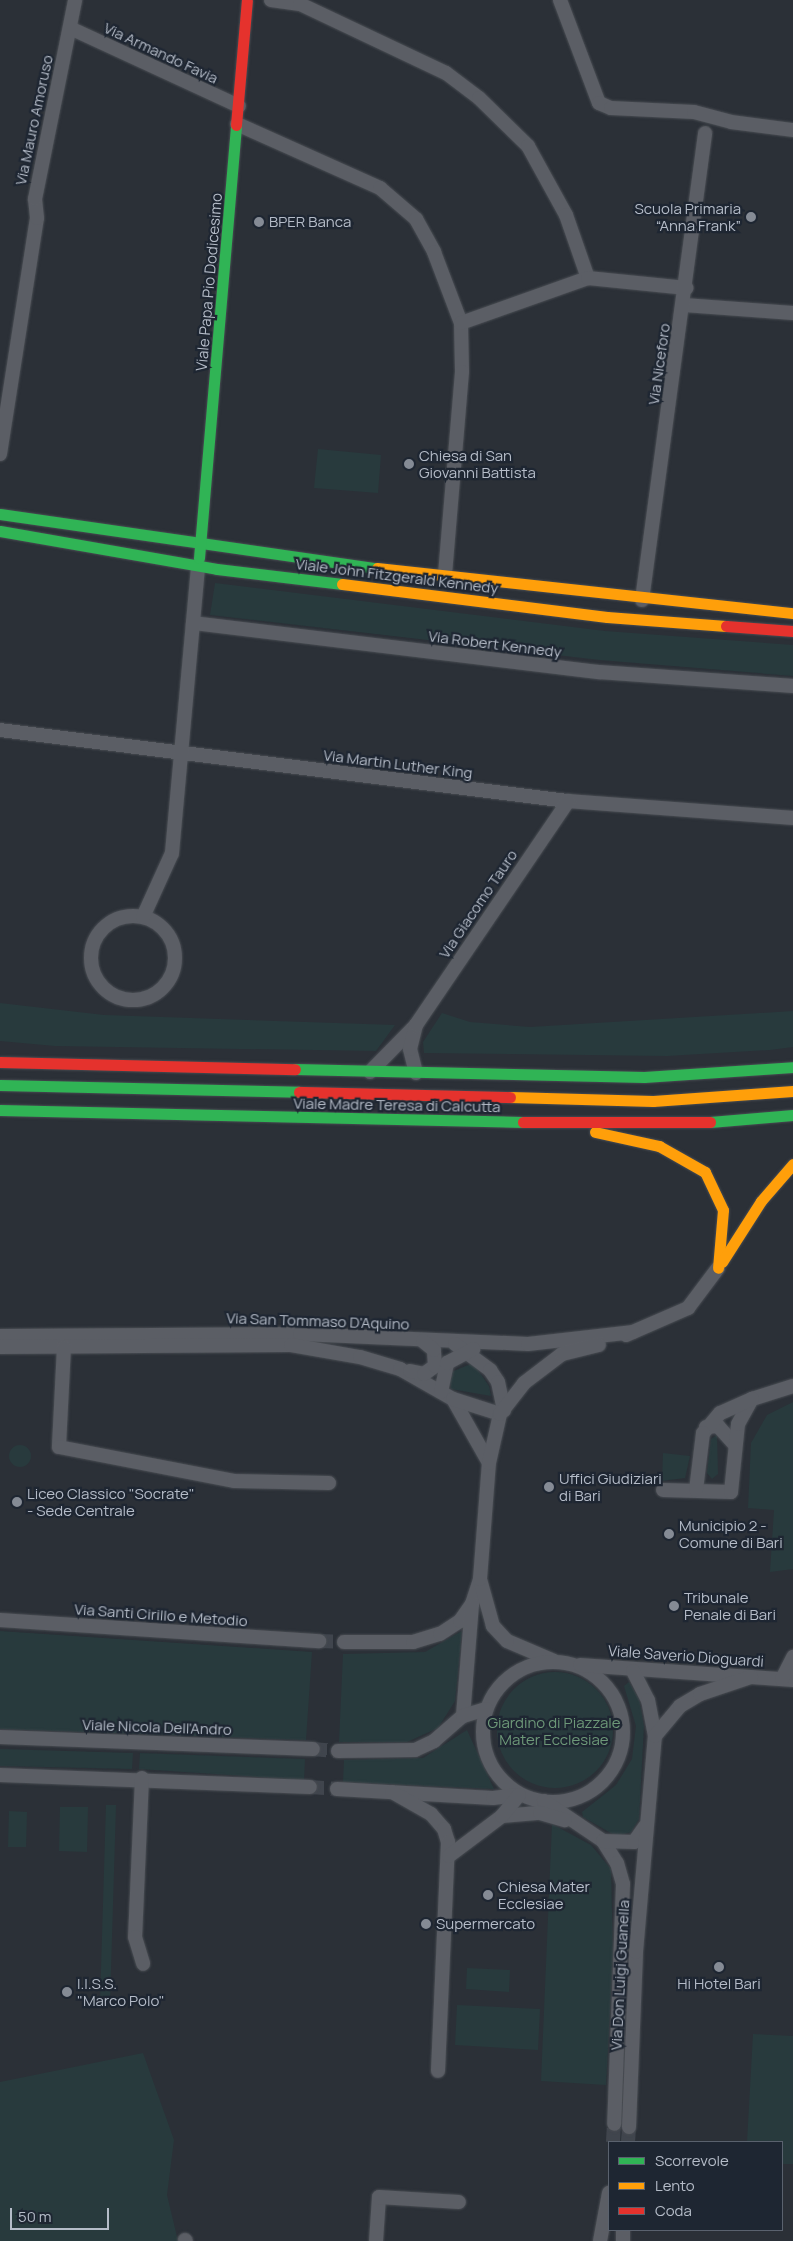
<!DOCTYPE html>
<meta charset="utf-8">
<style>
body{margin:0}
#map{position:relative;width:793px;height:2241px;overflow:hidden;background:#2b3037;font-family:Manrope,sans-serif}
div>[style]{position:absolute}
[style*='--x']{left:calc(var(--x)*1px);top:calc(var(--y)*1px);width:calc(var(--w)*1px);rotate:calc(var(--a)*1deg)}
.green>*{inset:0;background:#283a3d}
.round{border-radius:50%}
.street-tunnel>*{height:14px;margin-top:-7px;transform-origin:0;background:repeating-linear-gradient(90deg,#40454d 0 14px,transparent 0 21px)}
.roads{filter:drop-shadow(0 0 1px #484c52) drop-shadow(0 0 1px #484c52)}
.street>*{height:14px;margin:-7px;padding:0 7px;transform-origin:7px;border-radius:7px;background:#5b5e65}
.street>.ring{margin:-7px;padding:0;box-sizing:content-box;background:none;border:14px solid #5b5e65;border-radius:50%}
.fast>*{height:11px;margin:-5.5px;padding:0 5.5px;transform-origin:5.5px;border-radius:5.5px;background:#30b455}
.slow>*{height:11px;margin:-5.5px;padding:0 5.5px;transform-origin:5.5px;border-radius:5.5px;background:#ff9f0a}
.jam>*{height:11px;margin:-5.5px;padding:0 5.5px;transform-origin:5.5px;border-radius:5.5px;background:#e5322d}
.dots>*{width:14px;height:14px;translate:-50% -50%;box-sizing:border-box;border:2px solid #1e2632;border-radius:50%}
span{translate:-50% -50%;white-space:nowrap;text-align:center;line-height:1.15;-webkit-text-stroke:4.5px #1e2632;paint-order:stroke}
.street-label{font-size:15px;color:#b5bcc8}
.poi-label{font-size:15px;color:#b5bcc8}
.right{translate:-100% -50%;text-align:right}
.left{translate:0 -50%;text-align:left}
.park-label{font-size:15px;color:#6d9878}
.legend{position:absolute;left:608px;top:2141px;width:175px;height:90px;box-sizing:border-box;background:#1e2632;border:1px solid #5a626e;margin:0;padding:6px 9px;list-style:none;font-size:15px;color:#b5bcc8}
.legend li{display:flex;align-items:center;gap:10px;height:25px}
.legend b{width:25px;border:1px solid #5a626e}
.scale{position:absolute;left:10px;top:2208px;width:99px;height:22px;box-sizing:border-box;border:2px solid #b5bcc8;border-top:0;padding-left:6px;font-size:15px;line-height:18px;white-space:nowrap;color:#b5bcc8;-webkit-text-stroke:4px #1e2632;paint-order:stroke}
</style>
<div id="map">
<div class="green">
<i style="clip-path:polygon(318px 449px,381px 455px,378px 493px,314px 488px)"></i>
<i style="clip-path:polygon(215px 583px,605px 631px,793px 645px,793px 676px,600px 660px,210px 615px)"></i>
<i style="clip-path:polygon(0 1003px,104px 1015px,395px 1025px,376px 1051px,55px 1046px,0 1041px)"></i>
<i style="clip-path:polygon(793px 1011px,793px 1047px,770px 1050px,667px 1056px,424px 1053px,423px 1042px,442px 1013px,470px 1022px,530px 1027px)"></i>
<i style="clip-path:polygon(473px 1363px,489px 1386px,491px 1396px,451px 1389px,449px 1373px)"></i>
<i style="clip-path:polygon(793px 1402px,793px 1569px,770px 1572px,774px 1510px,748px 1508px,751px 1443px,767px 1415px)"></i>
<i style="clip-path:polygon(717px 1435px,718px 1474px,712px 1479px,707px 1473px,711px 1439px)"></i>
<i class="round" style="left:9px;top:1445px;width:22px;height:22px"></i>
<i style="clip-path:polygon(663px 1453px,690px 1456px,685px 1478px,662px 1481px)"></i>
<i style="clip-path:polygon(0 1631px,312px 1652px,306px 1740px,0 1729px)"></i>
<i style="clip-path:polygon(462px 1631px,455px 1701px,438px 1728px,407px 1742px,339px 1742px,343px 1654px,425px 1652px)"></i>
<i class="round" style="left:497px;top:1672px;width:116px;height:116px"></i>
<i style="clip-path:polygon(629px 1682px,639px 1699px,644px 1726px,639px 1819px,631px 1832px,616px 1836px,583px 1817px,582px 1812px,616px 1785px,632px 1759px,636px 1726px,624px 1686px)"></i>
<i style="clip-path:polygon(467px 1730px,494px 1789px,343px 1782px,344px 1760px,423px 1758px)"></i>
<i style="clip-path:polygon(0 1749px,133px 1753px,132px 1769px,0 1766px)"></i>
<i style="clip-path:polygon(140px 1753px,305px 1759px,304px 1780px,139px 1769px)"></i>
<i style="clip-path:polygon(106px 1805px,116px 1805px,110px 2003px,100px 2002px)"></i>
<i style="clip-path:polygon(60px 1807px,88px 1807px,87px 1852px,59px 1851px)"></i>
<i style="clip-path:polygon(9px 1811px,27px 1812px,26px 1847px,8px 1847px)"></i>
<i style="clip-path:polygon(552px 1824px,591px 1845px,611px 1869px,613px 1957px,606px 2085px,541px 2081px)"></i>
<i style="clip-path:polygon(467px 1968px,510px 1970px,509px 1992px,466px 1989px)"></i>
<i style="clip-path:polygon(457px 2005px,540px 2009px,538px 2050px,455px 2045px)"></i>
<i style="clip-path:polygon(753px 2034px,793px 2036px,793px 2164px,782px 2164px,782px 2142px,747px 2142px)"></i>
<i style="clip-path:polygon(143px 2053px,174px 2140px,167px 2195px,178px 2241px,0 2241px,0 2082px)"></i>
</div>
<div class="street-tunnel">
<i style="--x:319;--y:1641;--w:25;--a:2"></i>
<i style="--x:313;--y:1749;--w:25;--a:5"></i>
<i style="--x:310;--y:1787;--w:27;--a:4"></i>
<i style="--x:613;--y:2142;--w:18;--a:-87"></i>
<i style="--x:628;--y:2142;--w:15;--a:-86"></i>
</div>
<div class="roads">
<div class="street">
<i style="--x:271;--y:0;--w:29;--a:8"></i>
<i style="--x:300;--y:4;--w:161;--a:25.3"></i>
<i style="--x:446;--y:73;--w:41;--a:37.1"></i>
<i style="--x:479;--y:98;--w:69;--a:44.4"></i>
<i style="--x:528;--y:146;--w:79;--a:61.2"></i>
<i style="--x:566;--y:215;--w:67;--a:70.8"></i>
<i style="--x:560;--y:0;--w:110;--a:69.3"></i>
<i style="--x:599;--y:103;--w:13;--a:23"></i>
<i style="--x:611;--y:108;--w:83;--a:2.8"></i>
<i style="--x:694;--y:112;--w:38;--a:15"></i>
<i style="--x:731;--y:122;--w:63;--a:7.4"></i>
<i style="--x:70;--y:28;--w:186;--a:24.8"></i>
<i style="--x:237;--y:124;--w:157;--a:24.1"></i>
<i style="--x:380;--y:188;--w:48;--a:40.7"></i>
<i style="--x:416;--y:219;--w:38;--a:61"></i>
<i style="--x:434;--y:252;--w:76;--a:69.2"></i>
<i style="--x:461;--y:323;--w:49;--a:88.8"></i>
<i style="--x:462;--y:372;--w:205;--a:94.8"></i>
<i style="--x:684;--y:305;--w:109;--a:4.2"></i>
<i style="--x:461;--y:323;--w:135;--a:-19.5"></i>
<i style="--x:588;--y:278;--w:99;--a:5.8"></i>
<i style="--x:0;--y:454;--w:239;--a:-81.1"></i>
<i style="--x:37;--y:218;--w:19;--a:-96"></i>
<i style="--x:35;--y:199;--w:203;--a:-78.6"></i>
<i style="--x:642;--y:600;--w:471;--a:-82.3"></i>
<i style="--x:193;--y:623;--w:409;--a:6.9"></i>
<i style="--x:599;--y:672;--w:195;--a:4.1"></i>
<i style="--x:0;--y:730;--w:572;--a:7.13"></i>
<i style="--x:568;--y:801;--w:226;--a:4.3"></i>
<i class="ring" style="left:91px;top:916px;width:70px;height:70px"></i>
<i style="--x:143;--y:917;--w:70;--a:-65.6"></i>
<i style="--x:172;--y:853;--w:289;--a:-84.8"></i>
<i style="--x:370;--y:1072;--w:66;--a:-45.6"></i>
<i style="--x:416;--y:1073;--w:25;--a:-104"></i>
<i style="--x:410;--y:1049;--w:25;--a:-76"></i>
<i style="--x:416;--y:1025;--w:271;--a:-55.8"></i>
<i style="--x:626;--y:1335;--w:68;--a:-23.5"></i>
<i style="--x:688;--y:1308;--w:50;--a:-53.1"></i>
<i style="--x:0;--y:1336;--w:300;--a:-0.4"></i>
<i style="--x:300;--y:1334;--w:228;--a:2.5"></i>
<i style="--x:528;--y:1344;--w:106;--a:-6.5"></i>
<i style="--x:455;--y:1344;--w:44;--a:36.6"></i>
<i style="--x:490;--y:1370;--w:14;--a:56"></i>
<i style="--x:498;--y:1382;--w:29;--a:78"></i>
<i style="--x:0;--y:1347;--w:291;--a:-0.4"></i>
<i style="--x:291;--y:1345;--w:70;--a:9.9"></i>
<i style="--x:360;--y:1357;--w:42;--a:16.7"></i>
<i style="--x:400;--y:1369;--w:61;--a:29.5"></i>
<i style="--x:453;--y:1399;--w:73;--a:60.6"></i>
<i style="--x:64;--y:1347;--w:100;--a:92.9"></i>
<i style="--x:59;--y:1447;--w:178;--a:11"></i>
<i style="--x:234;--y:1481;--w:95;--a:1.2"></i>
<i style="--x:410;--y:1371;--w:14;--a:12"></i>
<i style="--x:424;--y:1374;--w:14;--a:-36"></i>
<i style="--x:435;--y:1366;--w:16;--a:-94"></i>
<i style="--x:434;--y:1350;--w:14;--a:-141"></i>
<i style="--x:441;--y:1392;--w:30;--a:-78"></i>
<i style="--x:447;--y:1363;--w:30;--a:-28"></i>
<i style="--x:453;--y:1399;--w:49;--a:17.7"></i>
<i style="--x:752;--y:1399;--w:43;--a:-17.6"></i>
<i style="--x:706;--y:1427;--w:12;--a:-5"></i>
<i style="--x:718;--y:1426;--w:24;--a:48"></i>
<i style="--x:663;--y:1490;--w:68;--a:1.7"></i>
<i style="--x:731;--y:1492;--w:68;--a:-84.1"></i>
<i style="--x:738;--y:1424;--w:29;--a:-61"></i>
<i style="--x:752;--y:1399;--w:35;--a:156"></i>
<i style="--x:720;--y:1413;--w:26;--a:130"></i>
<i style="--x:703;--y:1433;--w:57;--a:97"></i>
<i style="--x:0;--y:1620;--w:320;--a:3.8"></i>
<i style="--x:344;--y:1642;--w:69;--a:0"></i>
<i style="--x:413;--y:1642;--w:28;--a:-17"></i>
<i style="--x:440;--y:1634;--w:24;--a:-33"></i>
<i style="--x:460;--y:1621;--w:21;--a:-55"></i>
<i style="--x:472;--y:1604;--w:25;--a:-72"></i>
<i style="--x:554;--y:1661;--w:51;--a:-156.9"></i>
<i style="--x:507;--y:1641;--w:21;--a:-133"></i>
<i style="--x:493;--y:1626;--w:49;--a:-105.5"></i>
<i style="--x:480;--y:1579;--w:116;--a:-85.6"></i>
<i style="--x:489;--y:1463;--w:50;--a:-77.3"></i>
<i style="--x:500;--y:1414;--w:39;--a:-52"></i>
<i style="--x:524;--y:1383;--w:48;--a:-37.3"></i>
<i style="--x:562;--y:1354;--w:38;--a:-14"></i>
<i class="ring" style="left:483px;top:1662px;width:126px;height:126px"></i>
<i style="--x:580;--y:1665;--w:214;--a:4"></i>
<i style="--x:633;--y:1671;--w:33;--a:63"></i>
<i style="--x:648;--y:1700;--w:37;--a:79"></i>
<i style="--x:782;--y:1679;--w:25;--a:-63"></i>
<i style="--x:463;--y:1716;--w:111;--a:-85.4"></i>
<i style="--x:0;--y:1737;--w:313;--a:2.2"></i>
<i style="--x:338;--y:1751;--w:77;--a:-0.7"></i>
<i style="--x:415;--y:1750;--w:21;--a:-25"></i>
<i style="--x:434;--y:1741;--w:38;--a:-41"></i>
<i style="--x:463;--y:1716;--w:24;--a:-17"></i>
<i style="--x:0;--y:1775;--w:310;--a:2.2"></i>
<i style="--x:142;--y:1778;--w:159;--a:92.5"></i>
<i style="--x:135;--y:1937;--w:28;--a:73"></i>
<i style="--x:337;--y:1789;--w:156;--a:3.3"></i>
<i style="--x:493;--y:1798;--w:26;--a:-7"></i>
<i style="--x:392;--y:1792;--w:45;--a:29.4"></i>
<i style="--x:431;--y:1814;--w:20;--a:49"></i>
<i style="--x:444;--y:1829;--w:14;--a:73"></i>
<i style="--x:448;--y:1842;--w:229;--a:92.5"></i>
<i style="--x:544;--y:1801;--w:71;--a:34.1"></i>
<i style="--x:603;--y:1841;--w:26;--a:58"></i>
<i style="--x:617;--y:1863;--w:22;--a:74"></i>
<i style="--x:623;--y:1884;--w:240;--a:92.1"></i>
<i style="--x:502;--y:1816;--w:38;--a:-5"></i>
<i style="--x:540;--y:1813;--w:26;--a:16"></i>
<i style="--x:603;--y:1841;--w:31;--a:2"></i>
<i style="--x:634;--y:1842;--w:19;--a:-55"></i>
<i style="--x:449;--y:1856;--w:66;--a:-37"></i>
<i style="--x:502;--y:1816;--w:27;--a:-51"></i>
<i style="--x:629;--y:2127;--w:175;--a:-87.7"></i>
<i style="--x:636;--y:1952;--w:217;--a:-85"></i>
<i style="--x:655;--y:1736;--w:39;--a:-50"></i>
<i style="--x:680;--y:1706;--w:23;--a:-31"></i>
<i style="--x:700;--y:1694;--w:54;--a:-18.4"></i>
<i style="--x:623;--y:2230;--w:11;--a:90"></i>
<i style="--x:185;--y:2240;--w:1;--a:45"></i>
<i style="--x:376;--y:2241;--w:44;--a:-86.1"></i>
<i style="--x:379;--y:2197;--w:80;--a:3.6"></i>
<i style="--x:600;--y:2241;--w:49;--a:-79.4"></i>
</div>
<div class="fast">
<i style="--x:0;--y:514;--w:381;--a:8.2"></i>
<i style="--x:0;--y:531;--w:220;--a:9.9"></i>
<i style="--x:217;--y:569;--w:126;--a:6.8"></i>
<i style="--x:199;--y:558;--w:435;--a:-85.1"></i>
<i style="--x:295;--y:1069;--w:349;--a:1.3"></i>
<i style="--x:644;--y:1077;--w:149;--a:-3.8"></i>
<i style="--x:0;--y:1085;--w:299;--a:1.3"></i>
<i style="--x:0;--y:1110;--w:523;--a:1.31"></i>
<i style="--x:710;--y:1122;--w:83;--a:-4.8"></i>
</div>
<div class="slow">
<i style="--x:377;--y:568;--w:418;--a:6.2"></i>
<i style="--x:342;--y:584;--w:267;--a:7.1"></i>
<i style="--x:607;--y:617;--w:119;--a:4.3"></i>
<i style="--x:510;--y:1097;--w:143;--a:1.6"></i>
<i style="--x:653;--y:1101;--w:140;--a:-4.1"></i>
<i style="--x:595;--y:1132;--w:66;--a:12.3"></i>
<i style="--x:659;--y:1146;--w:53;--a:29.5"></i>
<i style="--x:705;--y:1172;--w:42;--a:64.7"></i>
<i style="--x:723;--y:1210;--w:58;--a:94.9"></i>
<i style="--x:722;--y:1262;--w:72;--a:-57.4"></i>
<i style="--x:761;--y:1201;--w:49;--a:-49.1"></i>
</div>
<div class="jam">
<i style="--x:236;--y:125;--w:125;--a:-85"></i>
<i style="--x:726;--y:626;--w:67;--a:4.3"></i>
<i style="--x:0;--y:1062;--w:295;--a:1.4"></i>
<i style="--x:299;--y:1092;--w:211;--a:1.4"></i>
<i style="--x:523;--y:1122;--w:187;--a:0"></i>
</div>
</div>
<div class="dots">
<i style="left:751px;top:217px;background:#858b95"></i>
<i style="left:259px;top:222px;background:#858b95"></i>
<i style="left:409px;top:464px;background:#858b95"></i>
<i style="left:549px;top:1487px;background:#858b95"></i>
<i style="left:17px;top:1502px;background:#858b95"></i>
<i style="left:669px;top:1534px;background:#858b95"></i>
<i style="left:674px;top:1606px;background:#858b95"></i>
<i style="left:488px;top:1895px;background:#858b95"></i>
<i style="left:426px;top:1924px;background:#858b95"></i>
<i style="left:719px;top:1967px;background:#858b95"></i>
<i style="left:67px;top:1992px;background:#858b95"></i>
</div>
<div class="street-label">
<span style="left:161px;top:53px;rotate:25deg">Via Armando Favia</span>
<span style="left:34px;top:120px;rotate:-78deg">Via Mauro Amoruso</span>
<span style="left:209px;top:282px;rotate:-85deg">Viale Papa Pio Dodicesimo</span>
<span style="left:659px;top:364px;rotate:-82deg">Via Niceforo</span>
<span style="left:397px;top:576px;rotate:7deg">Viale John Fitzgerald Kennedy</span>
<span style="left:495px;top:644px;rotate:7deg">Via Robert Kennedy</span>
<span style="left:398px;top:764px;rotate:7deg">Via Martin Luther King</span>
<span style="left:478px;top:904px;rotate:-56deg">Via Giacomo Tauro</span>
<span style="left:397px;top:1105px;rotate:1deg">Viale Madre Teresa di Calcutta</span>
<span style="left:318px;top:1321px;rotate:2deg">Via San Tommaso D'Aquino</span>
<span style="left:161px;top:1615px;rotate:4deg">Via Santi Cirillo e Metodio</span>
<span style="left:686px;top:1656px;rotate:4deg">Viale Saverio Dioguardi</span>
<span style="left:157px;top:1727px;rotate:2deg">Viale Nicola Dell'Andro</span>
<span style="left:620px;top:1975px;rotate:-87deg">Via Don Luigi Guanella</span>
</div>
<div class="poi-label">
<span class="right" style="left:741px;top:217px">Scuola Primaria<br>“Anna Frank”</span>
<span class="left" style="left:269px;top:222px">BPER Banca</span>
<span class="left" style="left:419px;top:464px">Chiesa di San<br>Giovanni Battista</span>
<span class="left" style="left:559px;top:1487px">Uffici Giudiziari<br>di Bari</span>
<span class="left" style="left:27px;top:1502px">Liceo Classico "Socrate"<br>- Sede Centrale</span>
<span class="left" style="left:679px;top:1534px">Municipio 2 -<br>Comune di Bari</span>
<span class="left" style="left:684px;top:1606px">Tribunale<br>Penale di Bari</span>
<span class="left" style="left:498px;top:1895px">Chiesa Mater<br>Ecclesiae</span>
<span class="left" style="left:436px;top:1924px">Supermercato</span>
<span class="left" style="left:77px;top:1992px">I.I.S.S.<br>"Marco Polo"</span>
<span style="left:719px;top:1984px">Hi Hotel Bari</span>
</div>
<div class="park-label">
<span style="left:554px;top:1731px">Giardino di Piazzale<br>Mater Ecclesiae</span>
</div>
<ul class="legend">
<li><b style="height:6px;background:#30b455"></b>Scorrevole</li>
<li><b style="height:6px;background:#ff9f0a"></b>Lento</li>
<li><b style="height:6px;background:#e5322d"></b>Coda</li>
</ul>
<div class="scale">50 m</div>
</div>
